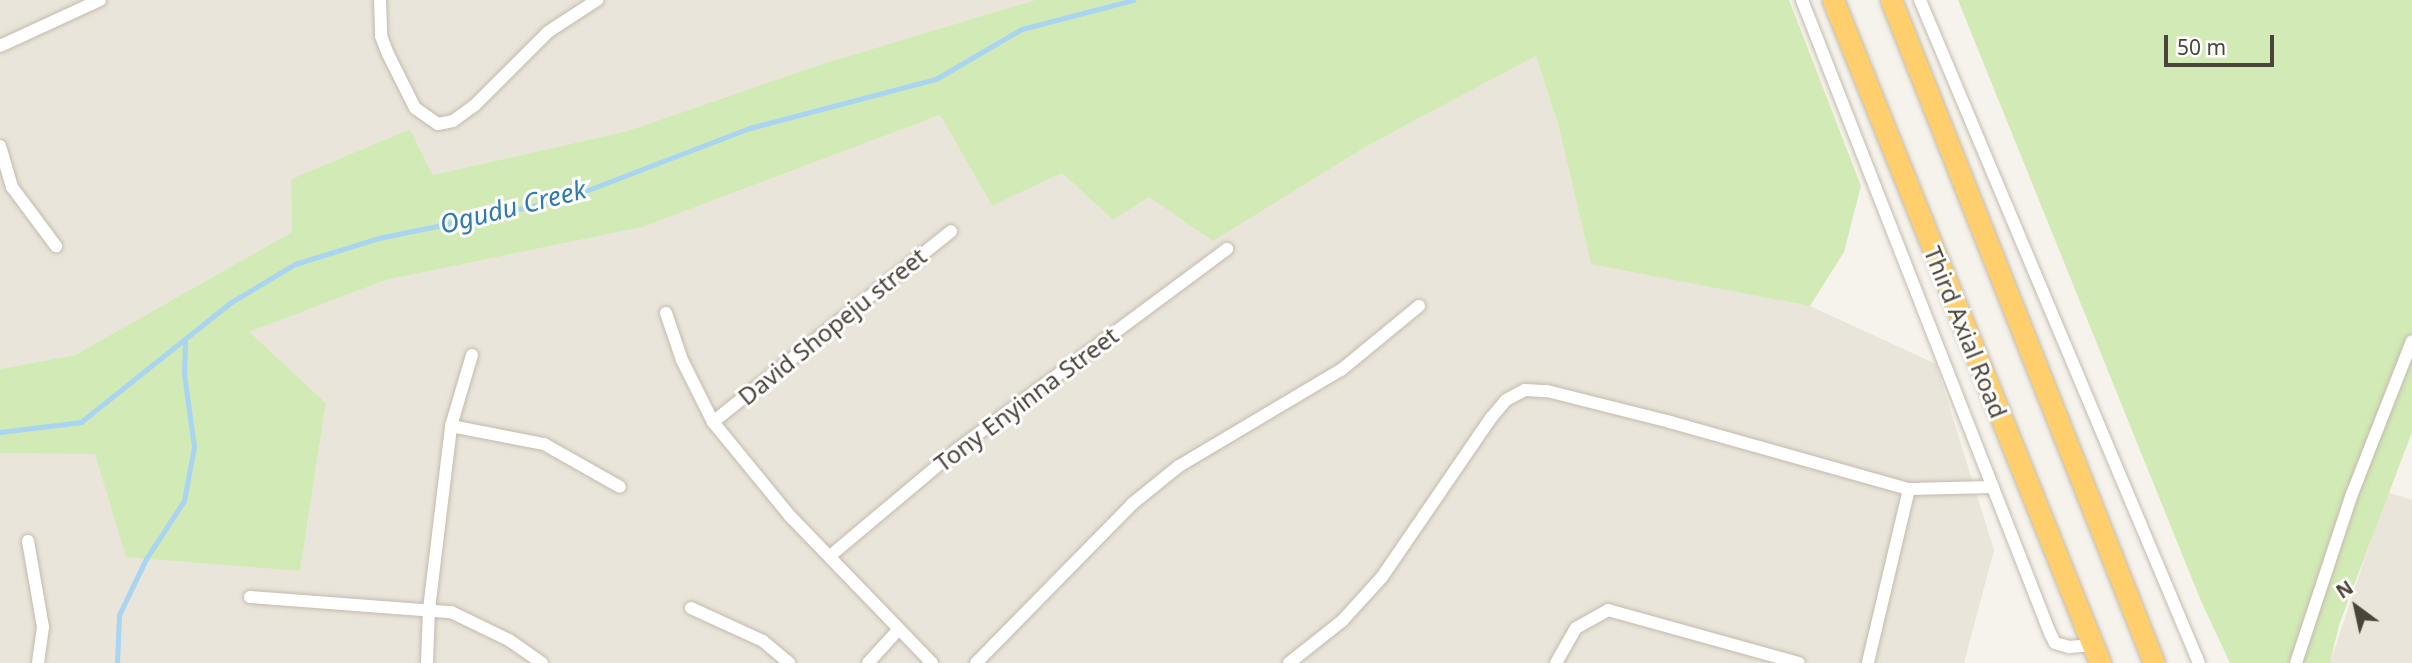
<!DOCTYPE html>
<style>
body{margin:0}
#map{position:relative;width:2412px;height:663px;overflow:hidden;background:#f6f3ec;font-family:"Noto Sans",sans-serif}
div>[style]{position:absolute}
[style*='--x']{left:calc(var(--x)*1px);top:calc(var(--y)*1px);width:calc(var(--w)*1px);rotate:calc(var(--a)*1deg)}
.residential>*{inset:0;background:#eae5da}
.green>*{inset:0;background:#d2eab5}
.stream>*{height:4.5px;margin:-2.25px;padding:0 2.25px;transform-origin:2.25px;border-radius:2.25px;background:#a9d4f2}
.roads{filter:drop-shadow(0 0 2px #c2bbae) drop-shadow(0 0 2px #c2bbae)}
.minor>*{height:12px;margin:-6px;padding:0 6px;transform-origin:6px;border-radius:6px;background:#fff}
.motorway>*{height:21px;margin:-10.5px;padding:0 10.5px;transform-origin:10.5px;border-radius:10.5px;background:#ffcf6e}
span{translate:-50% -50%;white-space:nowrap;text-align:center;line-height:1.15;-webkit-text-stroke:6px #fff;paint-order:stroke}
.street-label{font-size:24px;color:#4b4439}
.water-label{font-size:26px;color:#2e7ab2;font-style:italic}
.north{position:absolute;left:2321px;top:572px;width:70px;height:70px;-webkit-text-stroke:5px #fff;paint-order:stroke;rotate:327deg;font-size:19px;font-weight:700;line-height:28px;text-align:center;color:#4b4439}
.north::after{content:'';display:block;margin:auto;width:24px;height:32px;background:#4b4439;clip-path:polygon(50% 0,100% 100%,50% 72%,0 100%)}
.scale{position:absolute;left:2164px;top:35px;width:110px;height:32px;box-sizing:border-box;border:4px solid #4b4439;border-top:0;padding-left:9px;font-size:21px;line-height:24px;white-space:nowrap;color:#4b4439;-webkit-text-stroke:5px #fff;paint-order:stroke}
</style>
<div id="map">
<div class="residential">
<i style="clip-path:polygon(0 0,1035px 0,822px 64px,627px 131px,433px 175px,410px 129px,291px 179px,292px 232px,75px 355px,0 369px)"></i>
<i style="clip-path:polygon(1536px 56px,1559px 128px,1591px 263px,1810px 306px,1936px 364px,1994px 550px,1964px 663px,0 663px,0 453px,95px 453px,300px 571px,326px 403px,248px 332px,386px 280px,643px 227px,940px 115px,992px 206px,1062px 173px,1113px 220px,1149px 197px,1213px 240px,1367px 146px)"></i>
<i style="clip-path:polygon(2387px 492px,2412px 500px,2412px 663px,2330px 663px)"></i>
</div>
<div class="green">
<i style="clip-path:polygon(1035px 0,1789px 0,1861px 186px,1844px 252px,1810px 306px,1591px 264px,1559px 128px,1536px 56px,1367px 146px,1213px 241px,1149px 197px,1113px 220px,1062px 173px,992px 206px,940px 115px,643px 227px,386px 280px,249px 332px,326px 403px,300px 571px,126px 557px,95px 454px,0 453px,0 369px,75px 355px,292px 232px,291px 179px,410px 129px,433px 175px,627px 131px,822px 64px)"></i>
<i style="clip-path:polygon(1958px 0,2412px 0,2412px 432px,2339px 625px,2330px 663px,2230px 663px,2201px 601px)"></i>
</div>
<div class="stream">
<i style="--x:0;--y:432;--w:82;--a:-7"></i>
<i style="--x:81;--y:422;--w:191;--a:-38.6"></i>
<i style="--x:230;--y:303;--w:76;--a:-31"></i>
<i style="--x:295;--y:264;--w:88;--a:-17.2"></i>
<i style="--x:379;--y:238;--w:187;--a:-11.7"></i>
<i style="--x:562;--y:200;--w:201;--a:-21"></i>
<i style="--x:750;--y:128;--w:192;--a:-14.8"></i>
<i style="--x:936;--y:79;--w:99;--a:-30.2"></i>
<i style="--x:1022;--y:29;--w:115;--a:-14.6"></i>
<i style="--x:117;--y:663;--w:48;--a:-87.6"></i>
<i style="--x:119;--y:615;--w:62;--a:-64.3"></i>
<i style="--x:146;--y:559;--w:69;--a:-56.8"></i>
<i style="--x:184;--y:501;--w:55;--a:-79.5"></i>
<i style="--x:194;--y:447;--w:74;--a:-97.8"></i>
<i style="--x:184;--y:374;--w:33;--a:-88"></i>
</div>
<div class="roads">
<div class="minor">
<i style="--x:380;--y:0;--w:36;--a:88"></i>
<i style="--x:381;--y:36;--w:19;--a:69"></i>
<i style="--x:388;--y:54;--w:60;--a:63.4"></i>
<i style="--x:415;--y:108;--w:28;--a:35"></i>
<i style="--x:438;--y:124;--w:15;--a:-11"></i>
<i style="--x:453;--y:121;--w:27;--a:-36"></i>
<i style="--x:475;--y:105;--w:103;--a:-45"></i>
<i style="--x:548;--y:32;--w:59;--a:-33.1"></i>
<i style="--x:1802;--y:0;--w:680;--a:68.61"></i>
<i style="--x:2050;--y:633;--w:11;--a:63"></i>
<i style="--x:2055;--y:643;--w:15;--a:16"></i>
<i style="--x:2069;--y:647;--w:23;--a:-5"></i>
<i style="--x:1920;--y:0;--w:719;--a:67.18"></i>
<i style="--x:0;--y:46;--w:110;--a:-24.7"></i>
<i style="--x:0;--y:146;--w:43;--a:73.7"></i>
<i style="--x:12;--y:187;--w:74;--a:53.3"></i>
<i style="--x:666;--y:313;--w:50;--a:71.2"></i>
<i style="--x:682;--y:360;--w:69;--a:63.4"></i>
<i style="--x:713;--y:422;--w:120;--a:50.7"></i>
<i style="--x:789;--y:515;--w:206;--a:46"></i>
<i style="--x:713;--y:422;--w:305;--a:-38.7"></i>
<i style="--x:451;--y:426;--w:95;--a:11"></i>
<i style="--x:544;--y:444;--w:87;--a:29.5"></i>
<i style="--x:1909;--y:489;--w:84;--a:-1.4"></i>
<i style="--x:28;--y:541;--w:87;--a:80.1"></i>
<i style="--x:43;--y:627;--w:36;--a:98"></i>
<i style="--x:830;--y:556;--w:163;--a:-40"></i>
<i style="--x:955;--y:451;--w:339;--a:-36.6"></i>
<i style="--x:250;--y:597;--w:202;--a:4.3"></i>
<i style="--x:451;--y:612;--w:64;--a:25.8"></i>
<i style="--x:509;--y:640;--w:40;--a:34.9"></i>
<i style="--x:691;--y:608;--w:79;--a:24.6"></i>
<i style="--x:763;--y:641;--w:34;--a:40"></i>
<i style="--x:427;--y:663;--w:54;--a:-87.9"></i>
<i style="--x:429;--y:609;--w:184;--a:-83.1"></i>
<i style="--x:451;--y:426;--w:74;--a:-73.5"></i>
<i style="--x:868;--y:663;--w:45;--a:-47.7"></i>
<i style="--x:976;--y:663;--w:223;--a:-45.5"></i>
<i style="--x:1132;--y:504;--w:60;--a:-39"></i>
<i style="--x:1179;--y:466;--w:188;--a:-30.7"></i>
<i style="--x:1341;--y:370;--w:101;--a:-39.4"></i>
<i style="--x:1289;--y:663;--w:68;--a:-38.4"></i>
<i style="--x:1342;--y:621;--w:59;--a:-47.7"></i>
<i style="--x:1382;--y:577;--w:193;--a:-55.6"></i>
<i style="--x:1491;--y:418;--w:23;--a:-50"></i>
<i style="--x:1506;--y:400;--w:21;--a:-28"></i>
<i style="--x:1525;--y:390;--w:22;--a:3"></i>
<i style="--x:1547;--y:391;--w:127;--a:14.1"></i>
<i style="--x:1670;--y:422;--w:248;--a:15.7"></i>
<i style="--x:1909;--y:489;--w:179;--a:103.3"></i>
<i style="--x:1556;--y:663;--w:40;--a:-60.3"></i>
<i style="--x:1576;--y:628;--w:37;--a:-29"></i>
<i style="--x:1608;--y:610;--w:198;--a:15.5"></i>
<i style="--x:2296;--y:663;--w:178;--a:-71.7"></i>
<i style="--x:2352;--y:494;--w:164;--a:-68.6"></i>
</div>
<div class="motorway">
<i style="--x:1833;--y:0;--w:715;--a:68.06"></i>
<i style="--x:1891;--y:0;--w:713;--a:68.36"></i>
</div>
</div>
<div class="street-label">
<span style="left:832px;top:326px;rotate:-39deg">David Shopeju street</span>
<span style="left:1966px;top:332px;rotate:68deg">Third Axial Road</span>
<span style="left:1026px;top:399px;rotate:-37deg">Tony Enyinna Street</span>
</div>
<div class="water-label">
<span style="left:513px;top:207px;rotate:-14deg">Ogudu Creek</span>
</div>
<div class="north">N</div>
<div class="scale">50 m</div>
</div>
